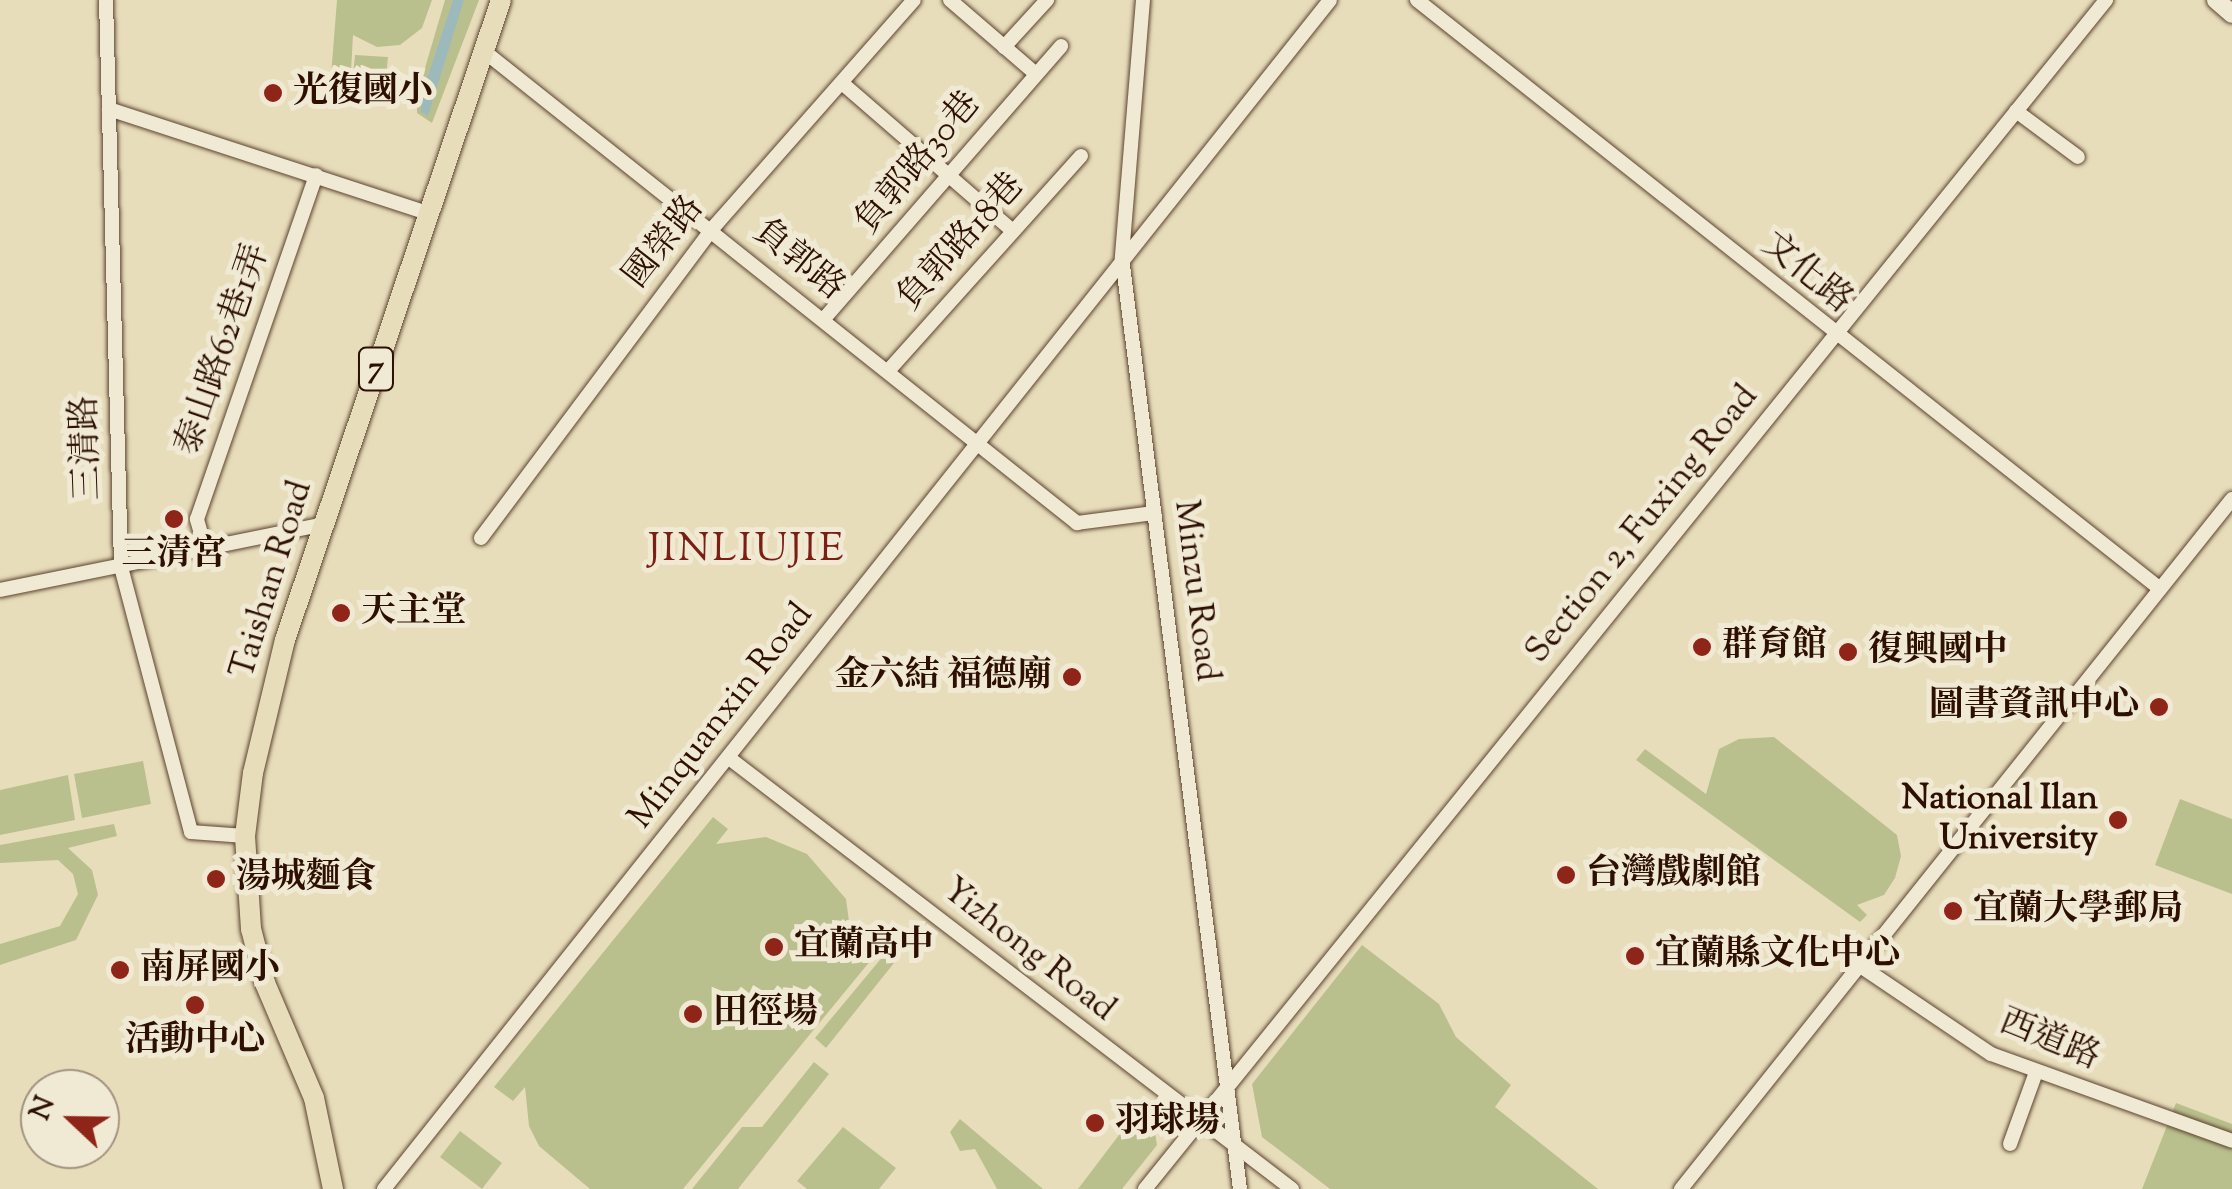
<!DOCTYPE html>
<meta charset="utf-8">
<style>
body{margin:0}
#map{position:relative;width:2232px;height:1189px;overflow:hidden;background:#e8ddbb;font-family:"Sorts Mill Goudy","Noto Serif TC",serif}
div>[style]{position:absolute}
[style*='--x']{left:calc(var(--x)*1px);top:calc(var(--y)*1px);width:calc(var(--w)*1px);rotate:calc(var(--a)*1deg)}
.green>*{inset:0;background:#bac08d}
.water>*{inset:0;background:#9cb9bb}
.roads{filter:drop-shadow(0 0 2px #5c432f) drop-shadow(0 0 2px #5c432f)}
.street>*{height:14px;margin:-7px;padding:0 7px;transform-origin:7px;border-radius:7px;background:#f0e9d3}
.secondary>*{height:18px;margin:-9px;padding:0 9px;transform-origin:9px;border-radius:9px;background:#f0e9d3}
.primary>*{height:20px;margin:-10px;padding:0 10px;transform-origin:10px;border-radius:10px;background:#e8ddbb}
.dots>*{width:28px;height:28px;translate:-50% -50%;box-sizing:border-box;border:5px solid #f0e9d3;border-radius:50%}
span{translate:-50% -50%;white-space:nowrap;text-align:center;line-height:1.15;-webkit-text-stroke:10px #f0e9d3;paint-order:stroke}
.shield-label span{padding:2px 8px;background:#f0e9d3;border:2px solid;border-radius:8px;-webkit-text-stroke-width:0}
.shield-label{font-size:32px;color:#2d1000;font-weight:700}
.poi-label{font-size:35px;color:#2d1000;font-weight:700}
.left{translate:0 -50%;text-align:left}
.right{translate:-100% -50%;text-align:right}
.street-label{font-size:35px;color:#2d1000}
.quarter-label{font-size:40px;color:#7a1f14;letter-spacing:2.5px}
.north{position:absolute;left:20px;top:1069px;width:100px;height:100px;box-sizing:border-box;background:#f0e9d3;border:2px solid #a2927f;border-radius:50%;rotate:292deg;font-size:28px;font-weight:700;line-height:40px;text-align:center;color:#2d1000}
.north::after{content:'';display:block;margin:auto;width:35px;height:45px;background:#8f2418;clip-path:polygon(50% 0,100% 100%,50% 72%,0 100%)}
</style>
<div id="map">
<div class="green">
<i style="clip-path:polygon(337px 0,432px 0,422px 28px,400px 45px,377px 47px,353px 35px,350px 90px,330px 88px)"></i>
<i style="clip-path:polygon(445px 0,479px 0,432px 123px,417px 113px,417px 95px)"></i>
<i style="clip-path:polygon(355px 55px,388px 57px,384px 98px,351px 96px)"></i>
<i style="clip-path:polygon(1774px 737px,1897px 835px,1901px 856px,1895px 878px,1884px 895px,1857px 905px,1867px 915px,1860px 922px,1636px 760px,1645px 749px,1706px 794px,1719px 749px,1739px 739px)"></i>
<i style="clip-path:polygon(143px 761px,151px 804px,82px 818px,74px 774px)"></i>
<i style="clip-path:polygon(68px 775px,75px 820px,0 835px,0 790px)"></i>
<i style="clip-path:polygon(2180px 799px,2232px 819px,2232px 894px,2155px 865px)"></i>
<i style="clip-path:polygon(713px 817px,728px 829px,716px 844px,766px 837px,807px 854px,846px 899px,852px 943px,867px 927px,885px 943px,683px 1189px,590px 1189px,539px 1146px,529px 1126px,525px 1087px,513px 1101px,494px 1087px)"></i>
<i style="clip-path:polygon(114px 824px,117px 836px,68px 848px,92px 870px,98px 895px,76px 940px,0 965px,0 944px,60px 926px,78px 894px,73px 874px,58px 860px,0 863px,0 845px)"></i>
<i style="clip-path:polygon(1362px 945px,1439px 1004px,1456px 1037px,1511px 1085px,1495px 1107px,1598px 1189px,1330px 1189px,1262px 1137px,1252px 1084px)"></i>
<i style="clip-path:polygon(884px 955px,894px 963px,826px 1048px,815px 1038px)"></i>
<i style="clip-path:polygon(814px 1062px,829px 1074px,738px 1189px,692px 1189px,742px 1127px,762px 1127px)"></i>
<i style="clip-path:polygon(1144px 1102px,1151px 1108px,1157px 1145px,1122px 1189px,1078px 1189px)"></i>
<i style="clip-path:polygon(2176px 1103px,2232px 1124px,2232px 1189px,2142px 1189px)"></i>
<i style="clip-path:polygon(960px 1119px,1043px 1189px,997px 1189px,975px 1149px,960px 1151px,950px 1132px)"></i>
<i style="clip-path:polygon(843px 1127px,896px 1168px,879px 1189px,807px 1189px,797px 1181px)"></i>
<i style="clip-path:polygon(460px 1131px,502px 1163px,482px 1189px,440px 1157px)"></i>
</div>
<div class="water">
<i style="clip-path:polygon(453px 0,464px 0,428px 116px,421px 112px,422px 94px)"></i>
</div>
<div class="roads">
<div class="street">
<i style="--x:106;--y:0;--w:567;--a:88.48"></i>
<i style="--x:121;--y:567;--w:274;--a:75.2"></i>
<i style="--x:191;--y:832;--w:54;--a:4.2"></i>
<i style="--x:950;--y:0;--w:113;--a:40.7"></i>
<i style="--x:1143;--y:0;--w:259;--a:94.7"></i>
<i style="--x:1122;--y:258;--w:938;--a:82.78"></i>
<i style="--x:1417;--y:0;--w:948;--a:38.4"></i>
<i style="--x:1004;--y:47;--w:64;--a:-47.5"></i>
<i style="--x:485;--y:52;--w:757;--a:38.51"></i>
<i style="--x:1077;--y:523;--w:78;--a:-7.4"></i>
<i style="--x:842;--y:83;--w:226;--a:40.9"></i>
<i style="--x:109;--y:109;--w:338;--a:18.1"></i>
<i style="--x:2016;--y:111;--w:77;--a:36.6"></i>
<i style="--x:823;--y:320;--w:363;--a:-49"></i>
<i style="--x:888;--y:371;--w:289;--a:-48.1"></i>
<i style="--x:481;--y:538;--w:386;--a:-53.2"></i>
<i style="--x:712;--y:229;--w:305;--a:-48.6"></i>
<i style="--x:204;--y:544;--w:26;--a:-106"></i>
<i style="--x:197;--y:519;--w:364;--a:-70.9"></i>
<i style="--x:0;--y:590;--w:330;--a:-11.5"></i>
<i style="--x:729;--y:758;--w:709;--a:37.44"></i>
<i style="--x:1859;--y:965;--w:159;--a:34"></i>
<i style="--x:1991;--y:1054;--w:256;--a:19.8"></i>
<i style="--x:2010;--y:1144;--w:77;--a:-70.1"></i>
<i style="--x:384;--y:1189;--w:1519;--a:-51.49"></i>
<i style="--x:1145;--y:1189;--w:1529;--a:-51.05"></i>
<i style="--x:1681;--y:1189;--w:883;--a:-51.39"></i>
</div>
<div class="secondary">
<i style="--x:2216;--y:0;--w:21;--a:41"></i>
</div>
<div class="primary">
<i style="--x:333;--y:1189;--w:93;--a:-101.8"></i>
<i style="--x:314;--y:1098;--w:125;--a:-113.1"></i>
<i style="--x:265;--y:983;--w:56;--a:-104.5"></i>
<i style="--x:251;--y:929;--w:93;--a:-93.7"></i>
<i style="--x:245;--y:836;--w:64;--a:-82.8"></i>
<i style="--x:253;--y:773;--w:137;--a:-76.5"></i>
<i style="--x:285;--y:640;--w:675;--a:-71.35"></i>
</div>
</div>
<div class="dots">
<i style="left:273px;top:93px;background:#8f2418"></i>
<i style="left:174px;top:519px;background:#8f2418"></i>
<i style="left:341px;top:613px;background:#8f2418"></i>
<i style="left:1702px;top:647px;background:#8f2418"></i>
<i style="left:1848px;top:652px;background:#8f2418"></i>
<i style="left:1072px;top:677px;background:#8f2418"></i>
<i style="left:2159px;top:707px;background:#8f2418"></i>
<i style="left:2118px;top:820px;background:#8f2418"></i>
<i style="left:1566px;top:875px;background:#8f2418"></i>
<i style="left:216px;top:879px;background:#8f2418"></i>
<i style="left:1953px;top:911px;background:#8f2418"></i>
<i style="left:774px;top:947px;background:#8f2418"></i>
<i style="left:1635px;top:956px;background:#8f2418"></i>
<i style="left:120px;top:970px;background:#8f2418"></i>
<i style="left:195px;top:1005px;background:#8f2418"></i>
<i style="left:693px;top:1014px;background:#8f2418"></i>
<i style="left:1095px;top:1123px;background:#8f2418"></i>
</div>
<div class="shield-label">
<span style="left:376px;top:369px">7</span>
</div>
<div class="poi-label">
<span class="left" style="left:293px;top:93px">光復國小</span>
<span style="left:174px;top:556px">三清宮</span>
<span class="left" style="left:361px;top:613px">天主堂</span>
<span class="left" style="left:1722px;top:647px">群育館</span>
<span class="left" style="left:1868px;top:652px">復興國中</span>
<span class="right" style="left:1052px;top:677px">金六結 福德廟</span>
<span class="right" style="left:2139px;top:707px">圖書資訊中心</span>
<span class="right" style="left:2098px;top:820px">National Ilan<br>University</span>
<span class="left" style="left:1586px;top:875px">台灣戲劇館</span>
<span class="left" style="left:236px;top:879px">湯城麵食</span>
<span class="left" style="left:1973px;top:911px">宜蘭大學郵局</span>
<span class="left" style="left:794px;top:947px">宜蘭高中</span>
<span class="left" style="left:1655px;top:956px">宜蘭縣文化中心</span>
<span class="left" style="left:140px;top:970px">南屏國小</span>
<span class="left" style="left:713px;top:1014px">田徑場</span>
<span style="left:195px;top:1042px">活動中心</span>
<span class="left" style="left:1115px;top:1123px">羽球場</span>
</div>
<div class="street-label">
<span style="left:919px;top:164px;rotate:-50deg">負郭路30巷</span>
<span style="left:665px;top:243px;rotate:-52deg">國榮路</span>
<span style="left:962px;top:243px;rotate:-48deg">負郭路18巷</span>
<span style="left:798px;top:261px;rotate:39deg">負郭路</span>
<span style="left:1806px;top:274px;rotate:39deg">文化路</span>
<span style="left:224px;top:350px;rotate:-71deg">泰山路62巷1弄</span>
<span style="left:88px;top:448px;rotate:-92deg">三清路</span>
<span style="left:1643px;top:525px;rotate:-51deg">Section 2, Fuxing Road</span>
<span style="left:273px;top:580px;rotate:-73deg">Taishan Road</span>
<span style="left:1195px;top:591px;rotate:83deg">Minzu Road</span>
<span style="left:722px;top:717px;rotate:-52deg">Minquanxin Road</span>
<span style="left:1028px;top:951px;rotate:38deg">Yizhong Road</span>
<span style="left:2049px;top:1041px;rotate:22deg">西道路</span>
</div>
<div class="quarter-label">
<span style="left:747px;top:551px">JINLIUJIE</span>
</div>
<div class="north">N</div>
</div>
